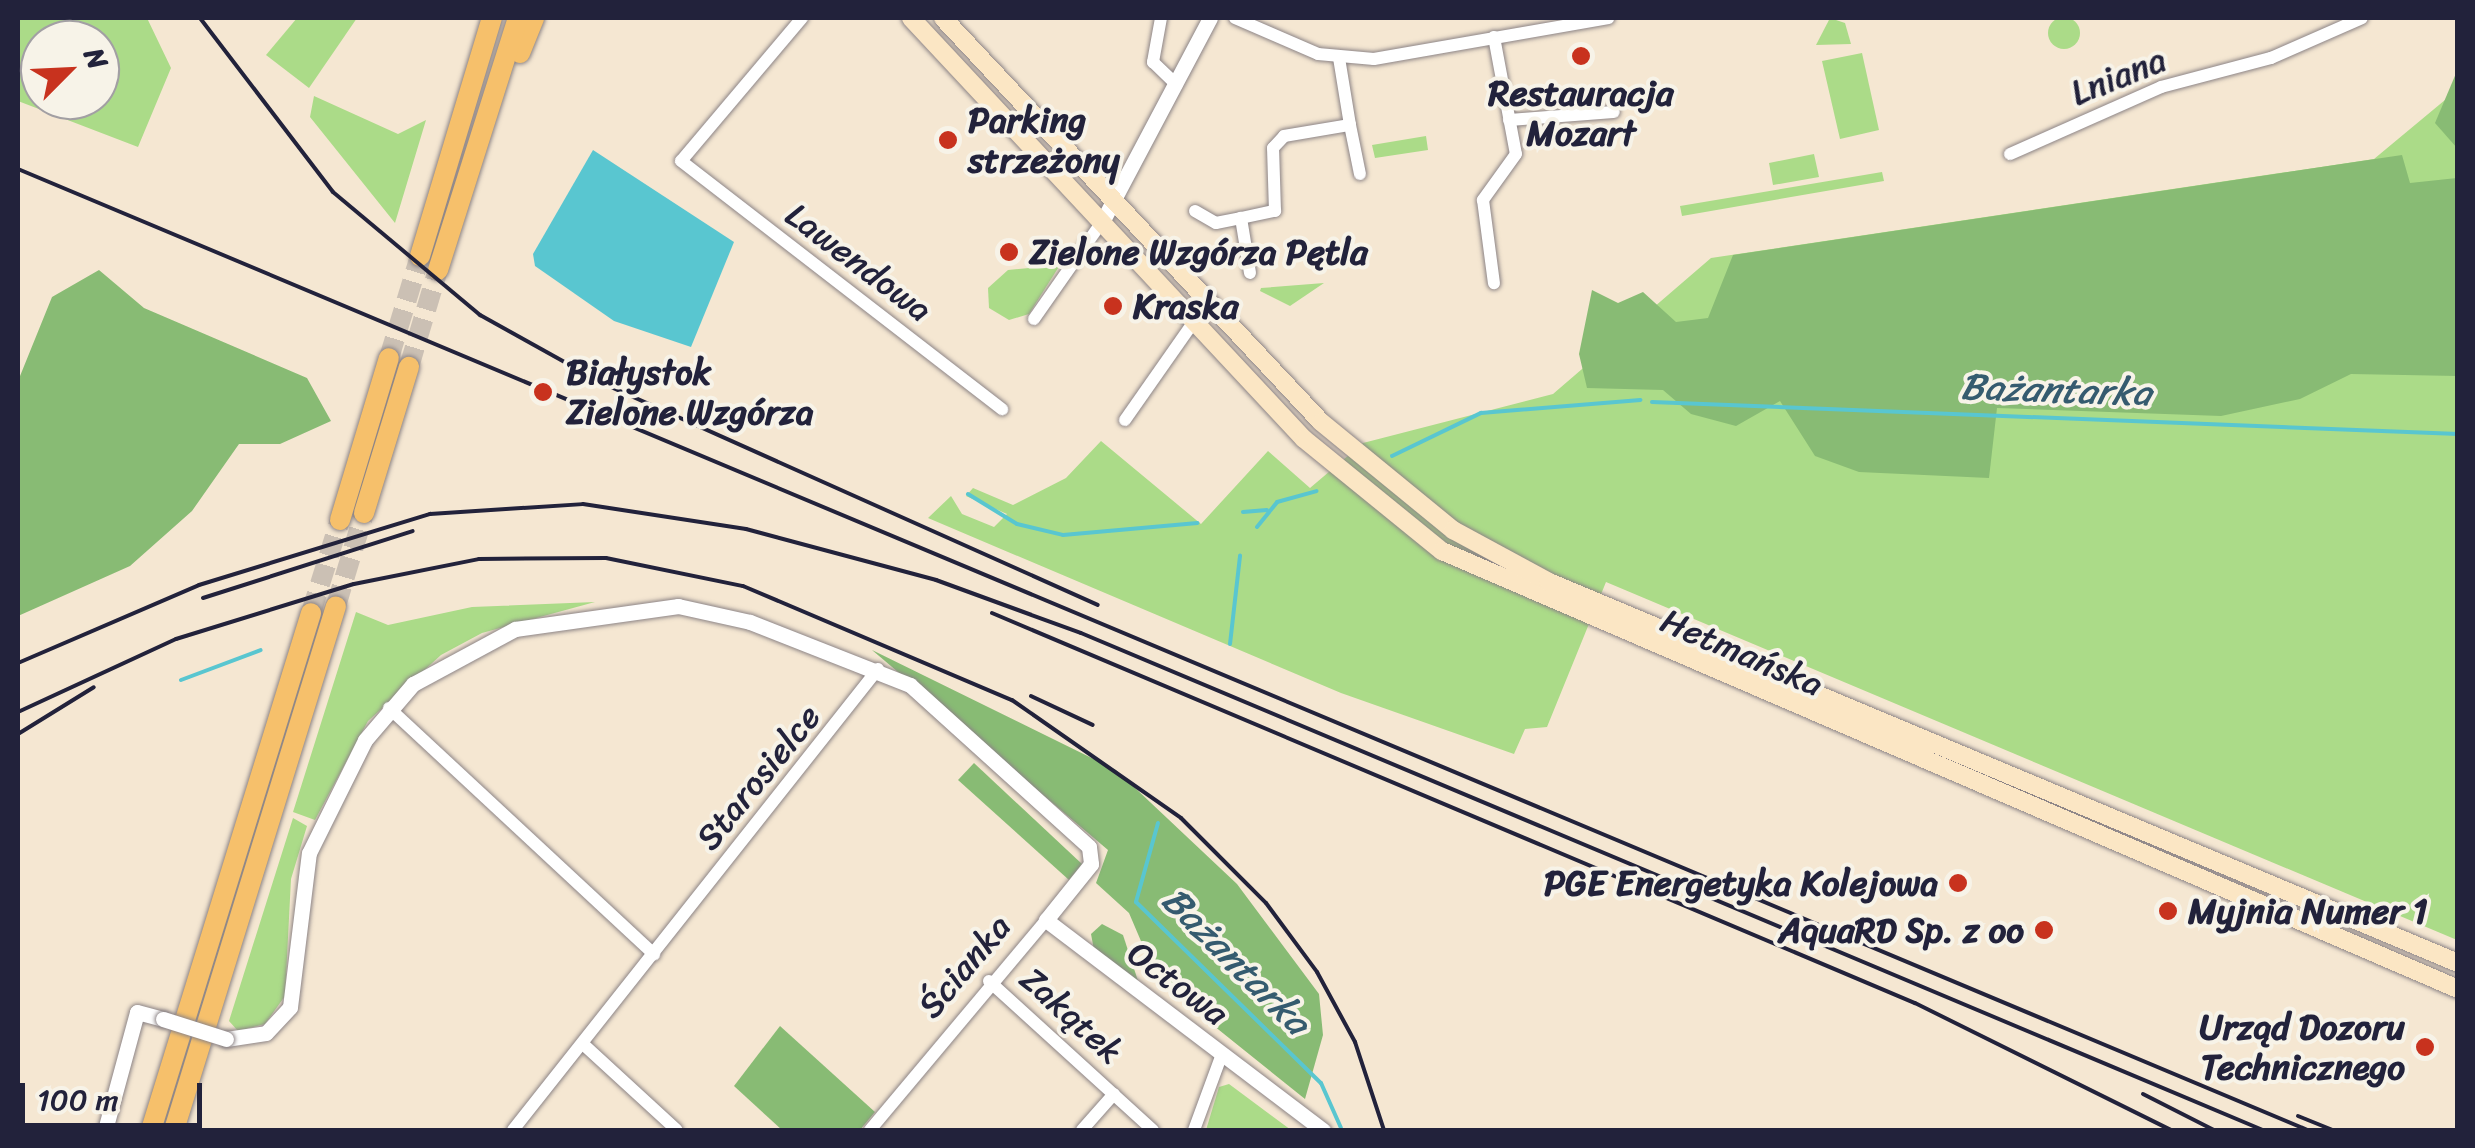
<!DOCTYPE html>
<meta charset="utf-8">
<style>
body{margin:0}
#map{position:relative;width:2475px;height:1148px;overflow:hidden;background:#f5e7d2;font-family:Sriracha,sans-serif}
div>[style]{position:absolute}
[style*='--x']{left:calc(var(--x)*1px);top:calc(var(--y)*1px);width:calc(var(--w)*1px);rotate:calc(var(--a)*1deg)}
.green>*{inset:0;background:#abdb88}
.round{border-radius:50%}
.forest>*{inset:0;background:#88bb74}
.water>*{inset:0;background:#59c6d0}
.stream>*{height:4px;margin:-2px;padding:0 2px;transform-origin:2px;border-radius:2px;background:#59c6d0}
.primary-tunnel>*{height:20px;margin-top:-10px;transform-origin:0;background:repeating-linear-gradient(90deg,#cbc0b4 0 20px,transparent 0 30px)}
.roads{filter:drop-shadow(0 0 2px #8c8486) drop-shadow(0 0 2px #8c8486)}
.minor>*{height:12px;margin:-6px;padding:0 6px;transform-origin:6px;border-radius:6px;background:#fff}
.tertiary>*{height:15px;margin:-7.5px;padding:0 7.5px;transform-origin:7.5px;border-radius:7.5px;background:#fff}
.secondary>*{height:18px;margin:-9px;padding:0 9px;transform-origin:9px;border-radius:9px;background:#fbe6c4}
.primary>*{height:20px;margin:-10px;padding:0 10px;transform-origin:10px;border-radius:10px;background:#f6c06b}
.rail>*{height:4px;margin:-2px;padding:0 2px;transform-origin:2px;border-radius:2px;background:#22223b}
.bridges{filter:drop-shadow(0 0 2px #8c8486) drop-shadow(0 0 2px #8c8486)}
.tertiary-bridge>*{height:15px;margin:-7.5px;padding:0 7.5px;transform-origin:7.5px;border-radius:7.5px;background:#fff}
.dots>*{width:28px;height:28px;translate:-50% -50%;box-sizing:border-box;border:5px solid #f7f3e8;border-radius:50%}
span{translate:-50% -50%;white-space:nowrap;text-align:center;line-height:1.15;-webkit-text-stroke:8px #f7f3e8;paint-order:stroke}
.street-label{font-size:35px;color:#22223b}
.poi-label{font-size:35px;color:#22223b;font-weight:700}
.left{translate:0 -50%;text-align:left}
.right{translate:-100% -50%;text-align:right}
.water-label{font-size:38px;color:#355b6f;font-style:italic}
.frame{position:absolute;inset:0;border:20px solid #22223b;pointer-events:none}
.north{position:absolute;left:20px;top:20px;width:100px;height:100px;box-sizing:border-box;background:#f7f3e8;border:2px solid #a29fa3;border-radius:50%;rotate:66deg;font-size:28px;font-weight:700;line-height:40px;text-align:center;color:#22223b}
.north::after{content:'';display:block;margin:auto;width:35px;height:45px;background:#c8321e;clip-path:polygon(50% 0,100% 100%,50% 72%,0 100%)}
.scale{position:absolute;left:20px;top:1083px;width:182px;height:45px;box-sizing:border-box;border:5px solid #22223b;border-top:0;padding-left:12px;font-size:30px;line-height:35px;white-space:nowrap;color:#22223b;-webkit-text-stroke:8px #f7f3e8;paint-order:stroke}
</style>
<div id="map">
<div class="green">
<i class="round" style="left:2048px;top:17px;width:32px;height:32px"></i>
<i style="clip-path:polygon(evenodd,18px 18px,147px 18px,171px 68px,138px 147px,18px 101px,18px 18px,40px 40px,100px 40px,100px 100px,40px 100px,40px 40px)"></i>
<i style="clip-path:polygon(297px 18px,357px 18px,309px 88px,266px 55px)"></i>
<i style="clip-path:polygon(1830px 18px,1845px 23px,1851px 44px,1816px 45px)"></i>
<i style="clip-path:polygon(1862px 53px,1879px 130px,1840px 139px,1822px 61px)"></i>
<i style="clip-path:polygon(2457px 90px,2457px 940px,1606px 582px,1547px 727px,1525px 729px,1514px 754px,1341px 693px,928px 518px,951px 496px,962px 514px,994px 527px,1007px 514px,966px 496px,973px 488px,1013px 505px,1066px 478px,1101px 441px,1201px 524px,1268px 451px,1310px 488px,1363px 443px,1553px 394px,1711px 258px,2374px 159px)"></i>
<i style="clip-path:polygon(314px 96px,398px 134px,426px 120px,395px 223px,310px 117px)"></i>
<i style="clip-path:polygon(1426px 136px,1428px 150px,1375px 158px,1372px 145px)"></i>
<i style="clip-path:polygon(1814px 154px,1819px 177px,1773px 185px,1769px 163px)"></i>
<i style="clip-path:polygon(1882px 172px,1884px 181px,1682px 216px,1680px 206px)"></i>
<i style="clip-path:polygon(1060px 265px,1029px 314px,1009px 320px,989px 308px,988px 288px,1008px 270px)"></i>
<i style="clip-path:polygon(1324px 283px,1290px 306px,1260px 291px,1261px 288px)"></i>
<i style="clip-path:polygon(595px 602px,482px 633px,441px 655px,368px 721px,315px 820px,293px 812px,356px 612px,388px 625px,472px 607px)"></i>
<i style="clip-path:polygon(293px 818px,307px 826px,291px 879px,285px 996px,265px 1024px,238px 1031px,229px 1021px)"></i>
<i style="clip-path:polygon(1229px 1084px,1291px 1130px,1206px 1130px,1219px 1087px)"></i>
</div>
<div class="forest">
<i style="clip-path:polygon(2457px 71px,2457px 148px,2435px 123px)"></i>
<i style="clip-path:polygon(2402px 155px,2410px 183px,2457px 178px,2457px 376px,2351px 374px,2300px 399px,2221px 416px,1997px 408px,1989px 478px,1859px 472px,1815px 456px,1780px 401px,1736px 426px,1691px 414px,1663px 390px,1587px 388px,1579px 354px,1592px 290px,1618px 303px,1643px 292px,1676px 322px,1708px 318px,1733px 255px)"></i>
<i style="clip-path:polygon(99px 270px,144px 308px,307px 378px,331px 421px,280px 444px,239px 444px,192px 511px,130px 566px,18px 616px,18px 381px,52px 297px)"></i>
<i style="clip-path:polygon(872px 650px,1116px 770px,1237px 884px,1319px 994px,1323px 1035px,1305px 1099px,1158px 981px,1129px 913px,1096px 883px,1108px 850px)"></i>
<i style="clip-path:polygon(974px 763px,1082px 864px,1069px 880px,958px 780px)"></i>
<i style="clip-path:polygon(1102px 924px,1123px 935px,1139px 984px,1094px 950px,1091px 934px)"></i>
<i style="clip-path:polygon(780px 1026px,875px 1112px,860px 1130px,782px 1130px,734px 1086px)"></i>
</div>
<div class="water">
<i style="clip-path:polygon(593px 150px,734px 242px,691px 347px,614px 321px,535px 266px,533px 254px)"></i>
</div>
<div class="stream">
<i style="--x:1652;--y:402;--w:807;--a:2.27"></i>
<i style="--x:1392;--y:456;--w:99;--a:-25.8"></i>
<i style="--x:1481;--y:413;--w:160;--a:-4.7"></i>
<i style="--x:968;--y:494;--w:57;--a:31.5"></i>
<i style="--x:1017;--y:524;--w:47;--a:13.4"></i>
<i style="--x:1063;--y:535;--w:135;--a:-5.1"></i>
<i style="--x:1243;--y:512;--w:24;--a:-5"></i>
<i style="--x:1257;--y:527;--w:32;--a:-51"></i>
<i style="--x:1277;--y:502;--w:41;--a:-15.4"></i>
<i style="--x:1230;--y:644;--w:89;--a:-83.5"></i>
<i style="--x:181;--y:680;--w:85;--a:-20.6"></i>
<i style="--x:1158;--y:823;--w:82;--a:105.6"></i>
<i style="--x:1136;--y:902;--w:259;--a:44.4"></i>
<i style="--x:1321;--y:1083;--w:49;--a:66"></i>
</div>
<div class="primary-tunnel">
<i style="--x:389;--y:358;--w:107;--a:-73.1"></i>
<i style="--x:409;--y:367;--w:101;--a:-73.4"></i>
<i style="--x:336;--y:606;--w:97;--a:-73.2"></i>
<i style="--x:311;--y:613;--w:97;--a:-72.7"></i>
</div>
<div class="roads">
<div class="minor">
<i style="--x:802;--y:18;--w:187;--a:130.2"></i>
<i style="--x:681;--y:161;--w:406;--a:37.7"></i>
<i style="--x:1161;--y:18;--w:45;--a:100.3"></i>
<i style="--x:1153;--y:62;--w:33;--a:44"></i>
<i style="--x:1235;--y:18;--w:90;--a:23.4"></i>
<i style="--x:1318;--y:54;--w:56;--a:5.1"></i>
<i style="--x:1374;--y:59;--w:238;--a:-9.9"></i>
<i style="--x:1494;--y:37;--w:119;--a:79.4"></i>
<i style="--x:1516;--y:154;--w:57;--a:125.7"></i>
<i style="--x:1483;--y:200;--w:84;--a:82.5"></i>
<i style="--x:1509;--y:120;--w:105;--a:-4.4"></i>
<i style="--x:1350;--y:125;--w:50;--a:78.5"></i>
<i style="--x:2010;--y:154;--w:165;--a:-23.9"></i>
<i style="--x:2161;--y:87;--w:114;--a:-14.8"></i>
<i style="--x:2271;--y:58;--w:99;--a:-23.7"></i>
<i style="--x:1195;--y:211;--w:24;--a:30"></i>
<i style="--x:1216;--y:223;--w:25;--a:-11"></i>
<i style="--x:1250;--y:273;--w:56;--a:-99.3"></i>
<i style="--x:1241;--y:218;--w:35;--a:-12"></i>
<i style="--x:1275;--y:211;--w:63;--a:-91.8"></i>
<i style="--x:1273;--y:148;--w:16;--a:-47"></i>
<i style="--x:1284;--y:136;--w:67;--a:-9.5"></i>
<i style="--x:1350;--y:125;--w:68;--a:-99.3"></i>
<i style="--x:1034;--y:319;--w:118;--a:-55"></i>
<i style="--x:1125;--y:420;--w:122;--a:-55"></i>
<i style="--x:389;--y:708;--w:362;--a:42.9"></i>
<i style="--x:989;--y:981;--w:222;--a:42.3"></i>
<i style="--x:583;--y:1044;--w:127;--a:42.5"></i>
<i style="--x:513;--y:1130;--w:588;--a:-51.63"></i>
<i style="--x:870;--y:1130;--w:274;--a:-50"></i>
<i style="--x:1082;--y:1130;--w:48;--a:-48.4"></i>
<i style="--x:1194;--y:1130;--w:81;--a:-69.8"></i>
</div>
<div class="tertiary">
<i style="--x:1102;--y:222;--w:231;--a:-62.1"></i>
<i style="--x:226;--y:1039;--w:40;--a:-8.5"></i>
<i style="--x:266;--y:1033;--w:35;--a:-47"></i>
<i style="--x:290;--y:1007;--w:155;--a:-83"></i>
<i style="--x:309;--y:853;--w:126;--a:-63.6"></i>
<i style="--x:365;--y:740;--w:74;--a:-49.4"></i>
<i style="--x:413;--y:684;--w:116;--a:-28.3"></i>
<i style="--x:515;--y:629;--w:165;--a:-8"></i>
<i style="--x:678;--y:606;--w:74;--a:12.5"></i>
<i style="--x:750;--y:622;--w:172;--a:21.5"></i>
<i style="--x:910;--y:685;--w:241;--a:42.1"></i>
<i style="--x:1089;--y:847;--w:17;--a:83"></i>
<i style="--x:1091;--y:864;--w:72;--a:128.8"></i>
<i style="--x:1046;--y:920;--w:348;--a:37.2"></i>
<i style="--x:105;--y:1130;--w:122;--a:-74.8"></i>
<i style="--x:137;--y:1012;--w:27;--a:15"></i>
</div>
<div class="secondary">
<i style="--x:911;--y:18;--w:576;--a:46.97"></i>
<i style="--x:1304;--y:439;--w:178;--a:39.1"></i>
<i style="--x:1442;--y:551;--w:1106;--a:23.32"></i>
<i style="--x:943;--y:18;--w:553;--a:46.9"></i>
<i style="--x:1321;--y:422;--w:171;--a:39.3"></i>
<i style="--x:1453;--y:530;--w:109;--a:28.4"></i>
<i style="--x:1549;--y:582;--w:986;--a:22.74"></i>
</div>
<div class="primary">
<i style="--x:520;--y:53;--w:38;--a:-68"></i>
<i style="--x:420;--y:256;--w:249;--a:-73.2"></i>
<i style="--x:438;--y:270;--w:264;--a:-72.4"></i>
<i style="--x:364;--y:513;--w:153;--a:-72.9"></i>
<i style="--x:340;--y:520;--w:169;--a:-73.2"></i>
<i style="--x:151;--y:1130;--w:541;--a:-72.8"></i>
<i style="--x:174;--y:1130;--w:548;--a:-72.82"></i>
</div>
</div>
<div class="rail">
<i style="--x:200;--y:18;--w:219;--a:52.6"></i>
<i style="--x:333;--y:192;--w:192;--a:39.9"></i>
<i style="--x:480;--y:315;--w:140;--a:29.1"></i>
<i style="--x:602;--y:383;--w:543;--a:24.11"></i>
<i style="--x:18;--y:169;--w:2483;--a:22.77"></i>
<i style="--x:203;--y:598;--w:220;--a:-17.7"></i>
<i style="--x:992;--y:613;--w:1002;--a:22.91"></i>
<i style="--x:1915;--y:1003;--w:286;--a:26.4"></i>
<i style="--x:18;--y:663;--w:197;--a:-23.3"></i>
<i style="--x:199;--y:585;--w:242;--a:-17.1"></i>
<i style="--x:430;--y:514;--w:153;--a:-3.7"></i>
<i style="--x:583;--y:504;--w:165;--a:8.7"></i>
<i style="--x:746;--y:529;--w:197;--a:15"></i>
<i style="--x:936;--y:580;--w:154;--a:20.1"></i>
<i style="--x:1081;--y:633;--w:1282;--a:22.81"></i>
<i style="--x:1031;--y:696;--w:68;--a:25.1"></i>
<i style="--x:18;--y:712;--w:174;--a:-24.8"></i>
<i style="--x:176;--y:639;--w:186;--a:-17.2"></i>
<i style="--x:354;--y:584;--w:127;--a:-11.3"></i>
<i style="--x:479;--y:559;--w:127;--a:-0.5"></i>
<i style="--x:606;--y:558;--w:140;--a:11.6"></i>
<i style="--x:743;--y:586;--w:292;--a:23"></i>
<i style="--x:1012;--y:700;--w:206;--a:34.9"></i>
<i style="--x:1181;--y:818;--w:120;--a:45"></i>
<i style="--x:1266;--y:903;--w:86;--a:53.5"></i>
<i style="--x:1317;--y:972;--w:80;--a:61.5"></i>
<i style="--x:1355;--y:1042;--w:93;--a:71.8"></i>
<i style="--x:18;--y:734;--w:89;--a:-31.7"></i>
<i style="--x:2143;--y:1094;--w:80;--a:26.9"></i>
<i style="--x:2298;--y:1116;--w:38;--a:22"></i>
</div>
<div class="bridges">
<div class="tertiary-bridge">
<i style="--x:163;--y:1019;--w:66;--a:17.6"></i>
</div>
</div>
<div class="dots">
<i style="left:1581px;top:56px;background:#c8321e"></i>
<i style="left:948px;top:140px;background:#c8321e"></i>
<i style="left:1009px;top:252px;background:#c8321e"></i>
<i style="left:1113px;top:306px;background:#c8321e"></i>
<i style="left:543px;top:392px;background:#c8321e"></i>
<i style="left:1958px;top:883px;background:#c8321e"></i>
<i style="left:2168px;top:911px;background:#c8321e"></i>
<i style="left:2044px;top:930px;background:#c8321e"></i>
<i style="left:2425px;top:1047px;background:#c8321e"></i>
</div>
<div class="street-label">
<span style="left:2118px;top:76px;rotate:-22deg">Lniana</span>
<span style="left:859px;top:262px;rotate:37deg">Lawendowa</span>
<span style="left:1742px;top:652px;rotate:23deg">Hetmańska</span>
<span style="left:758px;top:777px;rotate:-51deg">Starosielce</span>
<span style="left:964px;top:966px;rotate:-50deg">Ścianka</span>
<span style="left:1178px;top:983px;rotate:37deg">Octowa</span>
<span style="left:1072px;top:1015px;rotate:42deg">Zakątek</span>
</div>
<div class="poi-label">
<span style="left:1581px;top:113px">Restauracja<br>Mozart</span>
<span class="left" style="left:968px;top:140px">Parking<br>strzeżony</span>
<span class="left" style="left:1029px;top:252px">Zielone Wzgórza Pętla</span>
<span class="left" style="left:1133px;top:306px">Kraska</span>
<span class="left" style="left:566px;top:392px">Białystok<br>Zielone Wzgórza</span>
<span class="right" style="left:1938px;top:883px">PGE Energetyka Kolejowa</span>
<span class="left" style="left:2188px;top:911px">Myjnia Numer 1</span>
<span class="right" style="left:2024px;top:930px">AquaRD Sp. z oo</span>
<span class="right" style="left:2405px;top:1047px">Urząd Dozoru<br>Technicznego</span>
</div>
<div class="water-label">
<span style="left:2056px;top:390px;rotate:2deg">Bażantarka</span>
<span style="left:1236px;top:961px;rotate:45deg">Bażantarka</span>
</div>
<div class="frame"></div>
<div class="north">N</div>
<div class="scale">100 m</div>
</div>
